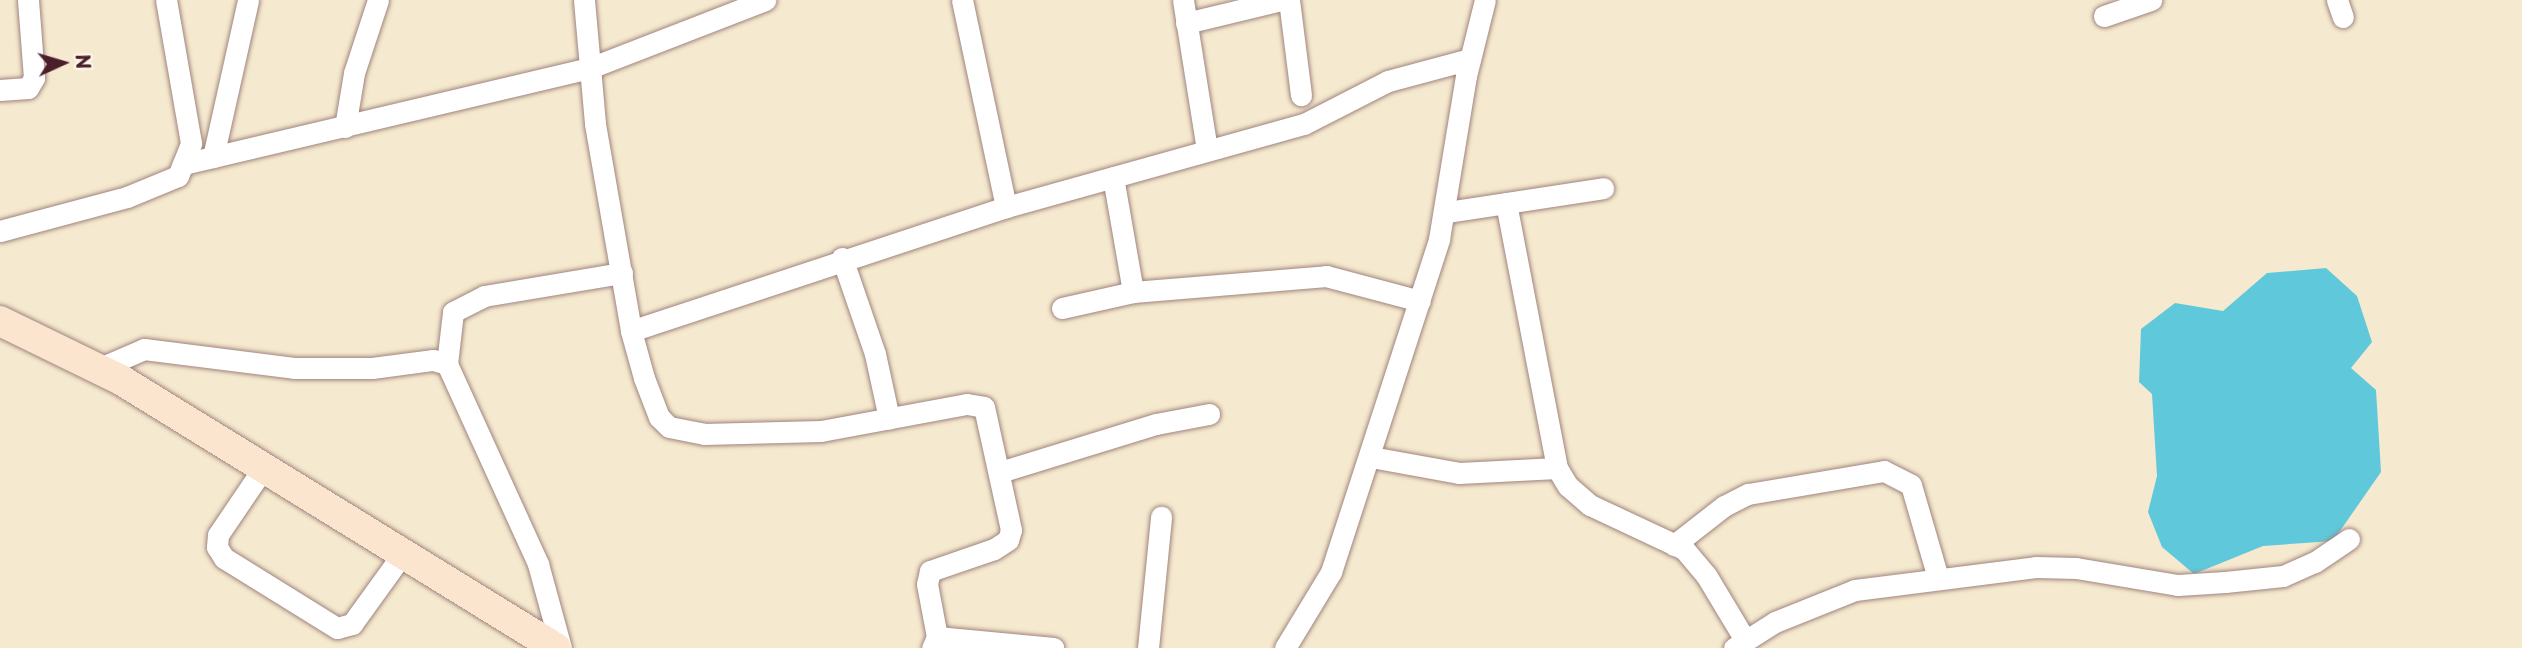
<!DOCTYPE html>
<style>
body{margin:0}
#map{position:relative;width:2522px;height:648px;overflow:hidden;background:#f5e9cf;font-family:"Playpen Sans",sans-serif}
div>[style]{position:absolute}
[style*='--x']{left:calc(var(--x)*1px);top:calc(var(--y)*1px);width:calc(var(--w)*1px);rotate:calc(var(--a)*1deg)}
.water>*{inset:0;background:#5fc8db}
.roads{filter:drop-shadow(0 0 2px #a0847d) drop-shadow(0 0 2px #a0847d)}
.minor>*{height:21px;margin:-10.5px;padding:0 10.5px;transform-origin:10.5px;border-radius:10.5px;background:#fff}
.secondary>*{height:30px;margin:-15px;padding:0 15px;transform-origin:15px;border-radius:15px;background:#fbe5cf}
span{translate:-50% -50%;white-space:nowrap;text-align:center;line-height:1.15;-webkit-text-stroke:5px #fcf5e5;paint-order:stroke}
.north{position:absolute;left:28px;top:28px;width:70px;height:70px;-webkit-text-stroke:5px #fcf5e5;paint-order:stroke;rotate:86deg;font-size:19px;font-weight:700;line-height:28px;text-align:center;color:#4a1f2b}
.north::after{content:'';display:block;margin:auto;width:24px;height:32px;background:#4a1f2b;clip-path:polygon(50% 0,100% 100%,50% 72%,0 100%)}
</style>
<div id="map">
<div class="water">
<i style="clip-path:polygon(2326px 268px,2357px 296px,2372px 342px,2351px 368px,2376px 390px,2381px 472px,2333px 541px,2263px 546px,2194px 574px,2162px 547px,2148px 512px,2157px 476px,2152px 394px,2139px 382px,2141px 329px,2175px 303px,2223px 311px,2267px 273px)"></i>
</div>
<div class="roads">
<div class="minor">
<i style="--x:584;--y:0;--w:124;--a:84.9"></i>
<i style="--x:595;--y:124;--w:210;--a:80.1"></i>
<i style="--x:631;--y:331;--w:49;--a:74.5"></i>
<i style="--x:644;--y:378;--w:42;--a:69"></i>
<i style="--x:659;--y:417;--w:14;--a:45"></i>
<i style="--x:669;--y:427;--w:36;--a:11"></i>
<i style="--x:704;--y:434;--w:117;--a:-1.5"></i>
<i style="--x:821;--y:431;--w:148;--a:-10.5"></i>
<i style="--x:967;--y:404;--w:17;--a:10"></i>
<i style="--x:984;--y:407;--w:126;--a:77.6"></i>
<i style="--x:1011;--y:530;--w:10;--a:107"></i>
<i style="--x:1008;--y:540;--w:17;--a:147"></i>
<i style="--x:994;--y:549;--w:68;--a:161"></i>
<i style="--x:930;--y:571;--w:13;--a:103"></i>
<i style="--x:927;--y:584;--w:54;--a:79.3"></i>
<i style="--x:937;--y:637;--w:12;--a:114"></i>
<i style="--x:962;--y:0;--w:212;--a:78"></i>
<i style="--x:1183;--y:0;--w:152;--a:80.9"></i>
<i style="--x:1289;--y:0;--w:96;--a:82.8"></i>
<i style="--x:2337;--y:0;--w:18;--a:71"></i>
<i style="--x:2104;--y:16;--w:50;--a:-18.8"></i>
<i style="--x:1186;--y:23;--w:99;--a:-13.5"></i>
<i style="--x:0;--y:90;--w:28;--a:-4"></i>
<i style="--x:28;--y:88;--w:12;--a:-59"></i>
<i style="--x:34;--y:78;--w:78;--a:-94.4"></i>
<i style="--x:345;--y:127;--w:55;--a:-80.5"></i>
<i style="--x:354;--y:73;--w:77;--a:-71.8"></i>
<i style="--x:213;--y:157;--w:161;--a:-77.4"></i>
<i style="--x:183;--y:164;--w:418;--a:-13.3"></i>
<i style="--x:590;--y:68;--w:188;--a:-21.2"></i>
<i style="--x:1113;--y:177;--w:117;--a:80.1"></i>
<i style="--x:1506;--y:203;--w:270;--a:79.1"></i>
<i style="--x:1557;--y:468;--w:21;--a:59"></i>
<i style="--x:1568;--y:486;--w:29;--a:41"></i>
<i style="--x:1590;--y:505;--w:104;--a:25.1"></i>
<i style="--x:1684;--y:549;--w:34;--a:50"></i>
<i style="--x:1706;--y:575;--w:76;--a:59"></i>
<i style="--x:1447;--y:212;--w:158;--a:-8.7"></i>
<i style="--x:0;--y:231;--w:131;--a:-15"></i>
<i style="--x:127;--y:197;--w:55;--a:-22.4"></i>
<i style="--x:178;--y:176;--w:35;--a:-68"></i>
<i style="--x:191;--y:143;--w:145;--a:-99.9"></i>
<i style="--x:842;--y:258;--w:102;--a:71"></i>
<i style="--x:875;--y:354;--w:66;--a:77.7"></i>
<i style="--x:1062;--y:308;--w:73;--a:-12.7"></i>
<i style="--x:1133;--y:292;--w:194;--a:-4.7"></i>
<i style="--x:1326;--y:276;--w:97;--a:14.9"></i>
<i style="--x:631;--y:331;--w:395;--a:-18.3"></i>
<i style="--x:1006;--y:207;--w:309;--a:-15.6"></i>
<i style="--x:1304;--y:124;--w:94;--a:-27.1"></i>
<i style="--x:1388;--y:81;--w:85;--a:-15"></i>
<i style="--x:447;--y:364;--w:52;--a:-83.4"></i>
<i style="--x:453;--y:312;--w:35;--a:-27"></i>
<i style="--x:484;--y:296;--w:140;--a:-9.5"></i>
<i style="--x:98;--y:369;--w:50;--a:-23.5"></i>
<i style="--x:144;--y:349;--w:151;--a:7.2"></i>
<i style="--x:294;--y:368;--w:78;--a:0"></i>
<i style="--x:372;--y:368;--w:62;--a:-7.5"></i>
<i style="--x:433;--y:360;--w:15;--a:16"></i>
<i style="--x:447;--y:364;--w:220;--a:65.5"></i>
<i style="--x:538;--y:564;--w:87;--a:74.7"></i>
<i style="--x:1371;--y:457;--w:89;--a:10.3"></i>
<i style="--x:1459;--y:473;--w:98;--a:-2.9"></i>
<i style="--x:264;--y:467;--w:82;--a:124.1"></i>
<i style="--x:218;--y:535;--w:12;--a:95"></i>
<i style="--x:217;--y:547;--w:13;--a:58"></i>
<i style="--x:224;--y:558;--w:133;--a:31.8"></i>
<i style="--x:337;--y:628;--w:16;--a:-15"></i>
<i style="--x:352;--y:624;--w:89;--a:-54.2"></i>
<i style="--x:1000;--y:472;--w:163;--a:-17.1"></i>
<i style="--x:1156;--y:424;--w:54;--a:-10.7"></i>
<i style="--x:1674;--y:545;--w:63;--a:-38"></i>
<i style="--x:1724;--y:506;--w:27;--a:-27"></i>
<i style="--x:1748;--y:494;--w:138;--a:-9.6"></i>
<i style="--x:1884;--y:471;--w:30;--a:27"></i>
<i style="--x:1911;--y:485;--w:97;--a:73.8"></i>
<i style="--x:937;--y:637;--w:117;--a:5.4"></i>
<i style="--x:1148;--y:648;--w:132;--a:-84.3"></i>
<i style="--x:1285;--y:648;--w:89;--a:-58.8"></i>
<i style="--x:1331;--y:572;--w:350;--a:-72"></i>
<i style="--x:1439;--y:239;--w:165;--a:-80.6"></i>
<i style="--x:1466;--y:76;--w:78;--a:-76"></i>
<i style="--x:1734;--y:648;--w:49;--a:-32.4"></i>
<i style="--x:1775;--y:622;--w:86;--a:-21.8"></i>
<i style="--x:1855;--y:590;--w:182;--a:-7.2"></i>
<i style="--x:2036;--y:567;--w:40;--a:1.4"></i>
<i style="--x:2076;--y:568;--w:103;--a:9.5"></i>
<i style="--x:2178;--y:585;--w:47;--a:-3.7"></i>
<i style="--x:2225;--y:582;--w:58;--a:-5.9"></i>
<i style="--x:2283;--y:576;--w:35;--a:-24"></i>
<i style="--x:2315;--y:562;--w:41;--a:-34.1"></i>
</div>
<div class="secondary">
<i style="--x:0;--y:321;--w:135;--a:26"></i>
<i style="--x:121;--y:380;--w:511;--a:31.64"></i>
</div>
</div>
<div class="north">N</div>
</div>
